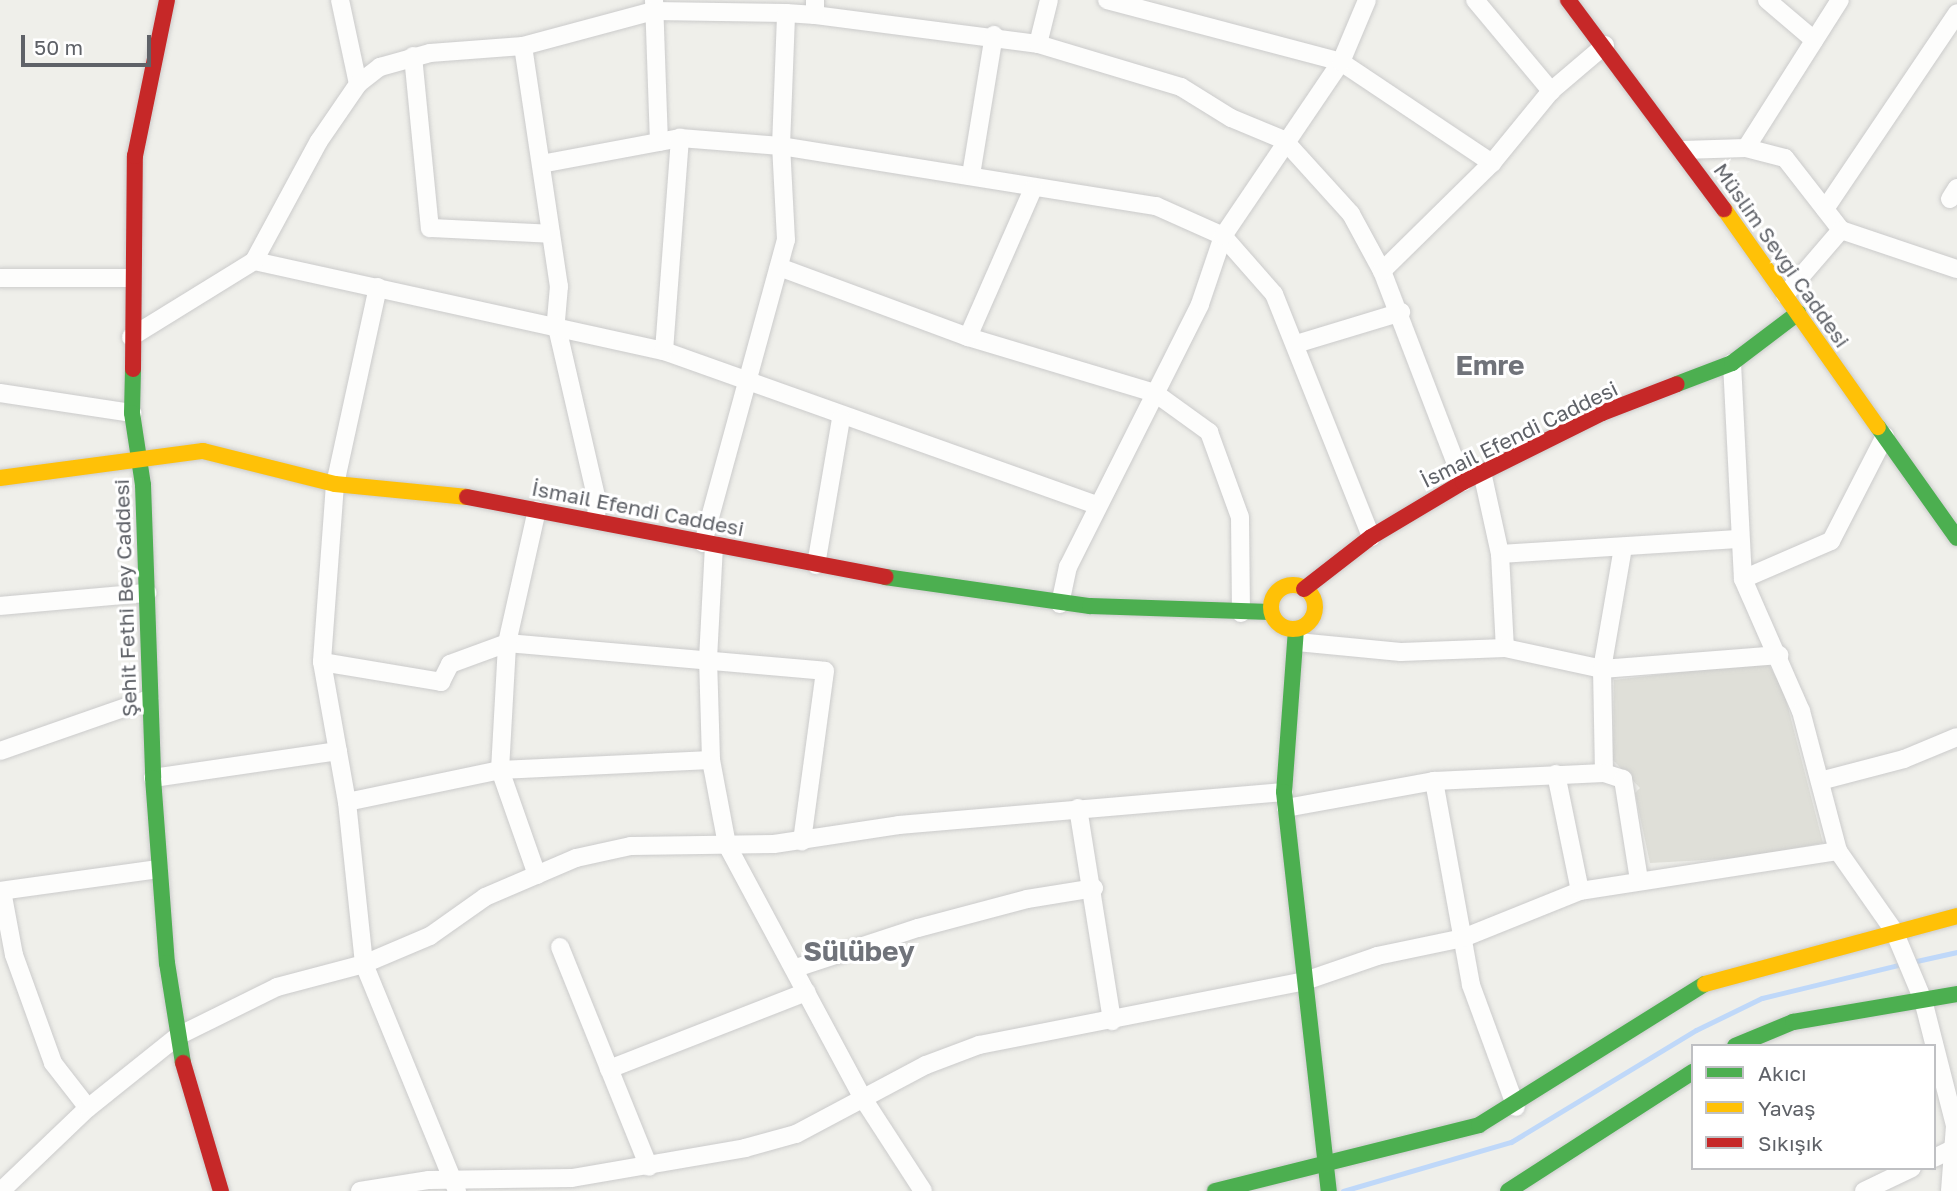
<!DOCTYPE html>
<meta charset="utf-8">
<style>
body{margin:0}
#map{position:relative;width:1957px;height:1191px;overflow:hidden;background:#efefea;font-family:"Golos Text",sans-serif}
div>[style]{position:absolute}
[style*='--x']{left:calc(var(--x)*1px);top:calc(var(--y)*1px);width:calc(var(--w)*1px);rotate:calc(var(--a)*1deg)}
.education>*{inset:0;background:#dfdfd8}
.stream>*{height:5px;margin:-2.5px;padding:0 2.5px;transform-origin:2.5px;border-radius:2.5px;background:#bfd8f9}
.roads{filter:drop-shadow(0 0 2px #cbcbcb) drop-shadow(0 0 2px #cbcbcb)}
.street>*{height:18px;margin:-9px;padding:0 9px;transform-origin:9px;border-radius:9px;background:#fdfdfc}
.fast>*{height:16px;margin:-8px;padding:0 8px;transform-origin:8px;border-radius:8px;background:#4caf50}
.slow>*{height:16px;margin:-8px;padding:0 8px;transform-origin:8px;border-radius:8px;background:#ffc107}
.slow>.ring{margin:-8px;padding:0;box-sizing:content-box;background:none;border:16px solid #ffc107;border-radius:50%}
.jam>*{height:16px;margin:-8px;padding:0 8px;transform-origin:8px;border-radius:8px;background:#c62828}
span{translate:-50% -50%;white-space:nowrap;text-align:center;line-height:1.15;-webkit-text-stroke:6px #fff;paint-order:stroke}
.street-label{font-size:21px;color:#5f6268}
.district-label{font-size:28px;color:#70737a;font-weight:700}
.legend{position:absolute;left:1691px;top:1044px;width:245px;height:126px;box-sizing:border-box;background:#fff;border:2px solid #bfc0c3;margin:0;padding:9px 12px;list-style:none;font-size:21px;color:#5f6268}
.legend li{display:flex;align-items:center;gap:14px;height:35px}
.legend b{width:35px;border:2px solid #bfc0c3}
.scale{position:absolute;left:21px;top:35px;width:130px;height:32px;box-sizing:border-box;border:4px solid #5f6268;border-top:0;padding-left:9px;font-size:21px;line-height:24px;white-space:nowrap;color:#5f6268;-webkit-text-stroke:5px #fff;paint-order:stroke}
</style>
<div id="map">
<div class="education">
<i style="clip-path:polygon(1767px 662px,1783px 688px,1823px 843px,1742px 858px,1650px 863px,1635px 793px,1640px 788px,1613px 760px,1614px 680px)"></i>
</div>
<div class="stream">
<i style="--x:1912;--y:962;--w:46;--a:-12.5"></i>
<i style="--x:1343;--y:1191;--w:175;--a:-16.3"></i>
<i style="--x:1511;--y:1142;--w:216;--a:-31.2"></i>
<i style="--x:1696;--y:1030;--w:73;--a:-25.9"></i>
<i style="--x:1762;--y:998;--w:145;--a:-13.6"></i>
</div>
<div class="roads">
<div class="street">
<i style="--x:340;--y:0;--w:86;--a:77.9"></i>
<i style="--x:654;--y:0;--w:142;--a:88"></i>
<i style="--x:1107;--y:0;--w:242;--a:14.8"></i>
<i style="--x:1341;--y:62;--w:182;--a:33.8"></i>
<i style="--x:1475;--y:0;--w:119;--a:50.1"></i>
<i style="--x:1767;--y:0;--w:62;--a:40.4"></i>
<i style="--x:815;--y:15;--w:225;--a:7.4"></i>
<i style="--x:1038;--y:44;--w:149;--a:16.7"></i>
<i style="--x:1181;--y:87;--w:59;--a:31.8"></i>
<i style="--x:1231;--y:118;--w:57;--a:22.5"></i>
<i style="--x:1284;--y:140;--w:100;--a:47.8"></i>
<i style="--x:1351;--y:214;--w:65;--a:61.5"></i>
<i style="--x:1382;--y:271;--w:226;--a:69"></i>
<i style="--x:1038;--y:44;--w:45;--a:-76"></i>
<i style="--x:523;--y:46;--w:243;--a:81.5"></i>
<i style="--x:559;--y:286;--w:37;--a:95"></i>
<i style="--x:556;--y:323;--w:183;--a:77"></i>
<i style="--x:597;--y:501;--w:19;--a:93"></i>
<i style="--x:413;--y:56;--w:173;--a:84.4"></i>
<i style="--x:430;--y:228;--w:121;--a:2.8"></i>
<i style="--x:1746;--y:148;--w:175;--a:-57.6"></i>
<i style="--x:1682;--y:150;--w:64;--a:-1.8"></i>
<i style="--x:1746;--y:148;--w:40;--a:14.4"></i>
<i style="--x:1785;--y:158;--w:91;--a:52.1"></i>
<i style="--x:541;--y:164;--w:141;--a:-10.6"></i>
<i style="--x:680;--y:138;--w:101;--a:4.5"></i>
<i style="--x:781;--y:146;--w:380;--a:9.1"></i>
<i style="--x:1156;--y:206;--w:73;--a:24.1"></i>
<i style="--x:1223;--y:236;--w:77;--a:48.7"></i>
<i style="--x:1274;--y:294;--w:262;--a:68.2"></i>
<i style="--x:971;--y:175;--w:142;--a:-80.7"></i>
<i style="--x:1950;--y:199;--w:13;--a:-58"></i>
<i style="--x:1825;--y:209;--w:236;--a:-56"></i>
<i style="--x:254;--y:261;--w:420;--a:12.4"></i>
<i style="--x:664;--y:351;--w:459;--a:19.6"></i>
<i style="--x:779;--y:267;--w:202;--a:20.3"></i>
<i style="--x:968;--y:337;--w:195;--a:16.7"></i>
<i style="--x:1155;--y:393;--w:67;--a:35.8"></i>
<i style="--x:1209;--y:432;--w:90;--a:70"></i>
<i style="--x:1240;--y:517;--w:96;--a:89.4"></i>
<i style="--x:1382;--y:271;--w:154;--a:-44.5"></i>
<i style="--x:1492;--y:163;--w:93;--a:-50.7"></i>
<i style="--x:1551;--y:91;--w:71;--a:-40.4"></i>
<i style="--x:0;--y:278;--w:132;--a:0"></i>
<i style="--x:378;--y:287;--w:202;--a:102.3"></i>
<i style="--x:335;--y:484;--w:178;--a:94.2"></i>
<i style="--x:322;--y:662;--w:142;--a:79.9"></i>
<i style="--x:347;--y:802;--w:163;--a:84"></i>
<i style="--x:364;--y:964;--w:245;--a:67.7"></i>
<i style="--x:1785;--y:295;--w:86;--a:-49.3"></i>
<i style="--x:1841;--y:230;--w:122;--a:18.6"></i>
<i style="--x:131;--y:337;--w:145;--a:-31.7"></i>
<i style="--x:254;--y:261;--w:136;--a:-61.6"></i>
<i style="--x:319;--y:141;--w:69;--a:-55.6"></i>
<i style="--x:358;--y:84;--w:28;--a:-38"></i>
<i style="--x:380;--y:67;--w:52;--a:-15.6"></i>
<i style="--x:430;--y:53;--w:93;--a:-4.3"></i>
<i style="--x:523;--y:46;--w:136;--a:-15"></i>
<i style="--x:654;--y:11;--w:132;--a:0.9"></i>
<i style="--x:968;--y:337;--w:162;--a:-66.3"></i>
<i style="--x:1296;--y:344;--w:110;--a:-16.9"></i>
<i style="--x:664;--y:351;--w:214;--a:-85.7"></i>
<i style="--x:1732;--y:363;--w:216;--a:87.1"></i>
<i style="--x:1743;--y:579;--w:144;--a:66.3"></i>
<i style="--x:1801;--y:711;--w:145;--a:75.2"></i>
<i style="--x:1838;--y:851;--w:98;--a:55"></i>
<i style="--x:1894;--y:931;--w:75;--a:67.2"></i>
<i style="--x:1923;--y:1000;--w:130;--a:75.7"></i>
<i style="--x:1955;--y:1126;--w:65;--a:94.4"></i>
<i style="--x:0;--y:393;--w:134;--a:8.6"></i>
<i style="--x:1482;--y:472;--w:84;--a:77.6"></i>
<i style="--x:1500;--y:554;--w:94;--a:87"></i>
<i style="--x:703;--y:543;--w:314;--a:-74.7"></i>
<i style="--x:786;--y:240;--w:94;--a:-93"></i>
<i style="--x:781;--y:146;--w:133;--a:-87.8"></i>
<i style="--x:786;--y:13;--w:29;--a:4"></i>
<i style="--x:815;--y:15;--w:15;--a:-90"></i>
<i style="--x:714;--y:545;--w:113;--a:93"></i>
<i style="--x:708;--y:658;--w:102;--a:88.3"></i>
<i style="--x:711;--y:760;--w:86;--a:79.3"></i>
<i style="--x:727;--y:845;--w:286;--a:61.8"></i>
<i style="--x:862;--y:1097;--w:112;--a:57"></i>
<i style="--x:1500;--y:554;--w:238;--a:-3.6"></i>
<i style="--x:816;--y:565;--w:149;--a:-80.3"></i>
<i style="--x:1743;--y:579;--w:96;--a:-23.4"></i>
<i style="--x:1831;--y:541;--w:118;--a:-62.8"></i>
<i style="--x:1060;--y:604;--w:38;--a:-78"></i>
<i style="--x:1068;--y:567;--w:294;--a:-63.3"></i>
<i style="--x:1200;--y:304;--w:72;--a:-71.3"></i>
<i style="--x:1223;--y:236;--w:210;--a:-55.9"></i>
<i style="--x:1341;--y:62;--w:67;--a:-67.2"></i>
<i style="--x:0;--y:606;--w:148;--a:-5.1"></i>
<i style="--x:1297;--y:642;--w:104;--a:5.5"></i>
<i style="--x:1401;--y:652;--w:104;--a:-2.2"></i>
<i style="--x:1505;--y:648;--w:99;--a:12.2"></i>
<i style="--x:1602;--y:669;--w:178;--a:-4.5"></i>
<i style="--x:322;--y:662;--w:121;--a:9.5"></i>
<i style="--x:441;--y:682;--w:20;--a:-63"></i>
<i style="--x:450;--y:664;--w:61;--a:-20.2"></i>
<i style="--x:507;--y:643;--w:319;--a:5"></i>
<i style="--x:825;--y:671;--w:172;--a:97.7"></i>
<i style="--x:0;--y:751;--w:158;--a:-19.2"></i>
<i style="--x:1604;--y:773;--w:104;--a:-91.1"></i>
<i style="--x:1602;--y:669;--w:124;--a:-80.2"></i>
<i style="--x:1556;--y:774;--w:119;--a:78.4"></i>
<i style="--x:153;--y:778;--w:187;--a:-8.3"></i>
<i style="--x:1434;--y:781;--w:207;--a:79.7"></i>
<i style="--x:1471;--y:985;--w:130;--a:69.8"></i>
<i style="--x:1820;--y:781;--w:87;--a:-14.7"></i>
<i style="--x:1904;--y:759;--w:57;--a:-22.5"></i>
<i style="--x:347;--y:802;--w:156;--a:-11.8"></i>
<i style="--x:500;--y:770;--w:211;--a:-2.7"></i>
<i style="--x:1078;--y:808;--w:216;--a:80.9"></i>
<i style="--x:1286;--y:808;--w:150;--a:-10.3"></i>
<i style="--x:1434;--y:781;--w:170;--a:-2.7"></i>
<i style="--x:1604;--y:773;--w:20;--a:18"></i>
<i style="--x:1623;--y:779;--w:102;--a:81"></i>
<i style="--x:537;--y:875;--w:111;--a:-109.4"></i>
<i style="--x:500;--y:770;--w:127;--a:-86.8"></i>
<i style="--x:507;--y:643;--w:136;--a:-77.3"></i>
<i style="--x:0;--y:891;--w:160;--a:-7.9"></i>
<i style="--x:2;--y:891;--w:65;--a:79.4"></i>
<i style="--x:14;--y:955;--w:115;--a:70.1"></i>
<i style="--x:53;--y:1063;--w:57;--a:52.1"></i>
<i style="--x:560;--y:947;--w:237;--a:68"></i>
<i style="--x:796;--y:968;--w:128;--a:-18.2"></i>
<i style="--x:918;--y:928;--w:113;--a:-14.9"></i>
<i style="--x:1027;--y:899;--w:68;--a:-9.3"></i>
<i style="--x:609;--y:1069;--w:212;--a:-21.3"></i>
<i style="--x:1934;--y:1158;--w:25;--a:-26"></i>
<i style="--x:1;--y:1191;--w:120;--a:-43.7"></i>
<i style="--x:88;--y:1108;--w:115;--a:-38.7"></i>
<i style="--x:178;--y:1036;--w:110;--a:-26.3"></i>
<i style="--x:277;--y:987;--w:90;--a:-14.8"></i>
<i style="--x:364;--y:964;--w:72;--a:-23"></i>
<i style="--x:430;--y:936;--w:67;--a:-35.3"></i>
<i style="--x:485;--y:897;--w:99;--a:-23.2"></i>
<i style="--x:576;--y:858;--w:56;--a:-12.3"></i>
<i style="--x:631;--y:846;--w:143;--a:-0.8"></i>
<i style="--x:774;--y:844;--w:126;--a:-8.6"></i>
<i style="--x:899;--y:825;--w:386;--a:-4.9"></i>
<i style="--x:360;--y:1191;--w:70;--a:-9.1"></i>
<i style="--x:429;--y:1180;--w:143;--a:-0.8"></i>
<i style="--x:572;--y:1178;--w:176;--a:-9.8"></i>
<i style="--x:745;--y:1148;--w:53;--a:-15.4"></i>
<i style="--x:796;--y:1134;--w:147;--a:-28"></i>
<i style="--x:926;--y:1065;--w:57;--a:-20.7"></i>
<i style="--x:979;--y:1045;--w:332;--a:-11.1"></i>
<i style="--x:1305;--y:981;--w:76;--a:-19.1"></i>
<i style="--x:1377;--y:956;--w:88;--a:-11.8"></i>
<i style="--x:1463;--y:938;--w:126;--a:-21.9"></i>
<i style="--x:1580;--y:891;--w:261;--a:-8.8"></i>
<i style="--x:1864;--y:1191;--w:53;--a:-25.6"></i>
</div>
<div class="fast">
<i style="--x:133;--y:369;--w:44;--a:91.3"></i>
<i style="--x:132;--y:413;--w:73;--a:81.3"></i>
<i style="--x:143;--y:485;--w:293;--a:88"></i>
<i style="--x:153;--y:778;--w:186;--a:85.7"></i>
<i style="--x:167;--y:963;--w:101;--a:80.9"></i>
<i style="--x:1677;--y:384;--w:59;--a:-20.9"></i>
<i style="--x:1732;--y:363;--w:83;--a:-37.1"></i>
<i style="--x:1878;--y:427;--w:136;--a:54.6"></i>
<i style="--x:885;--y:577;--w:207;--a:8.1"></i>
<i style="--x:1090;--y:606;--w:181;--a:1.9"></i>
<i style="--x:1296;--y:629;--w:163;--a:94.2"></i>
<i style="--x:1284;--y:792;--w:402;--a:83.6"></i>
<i style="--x:1735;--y:1046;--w:63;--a:-22.5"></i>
<i style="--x:1793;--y:1022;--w:166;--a:-9.7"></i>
<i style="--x:1215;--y:1191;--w:272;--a:-14"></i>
<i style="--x:1479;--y:1125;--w:266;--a:-32"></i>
<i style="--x:1508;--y:1191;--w:220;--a:-32.8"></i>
</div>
<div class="slow">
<i style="--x:1724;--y:209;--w:267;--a:54.8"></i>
<i style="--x:0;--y:478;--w:205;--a:-7.6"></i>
<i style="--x:203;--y:451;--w:136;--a:14"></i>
<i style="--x:335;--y:484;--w:133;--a:5.6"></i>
<i class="ring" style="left:1271px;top:585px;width:28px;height:28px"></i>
<i style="--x:1705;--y:984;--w:261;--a:-15.1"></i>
</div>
<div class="jam">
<i style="--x:1568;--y:0;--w:261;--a:53.3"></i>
<i style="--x:133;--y:369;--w:213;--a:-89.5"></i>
<i style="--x:135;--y:156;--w:159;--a:-78.4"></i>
<i style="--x:467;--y:497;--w:426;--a:10.8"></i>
<i style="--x:1304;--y:589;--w:85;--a:-37.8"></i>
<i style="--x:1371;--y:537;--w:107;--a:-30.9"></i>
<i style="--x:1463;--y:482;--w:155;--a:-26.4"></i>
<i style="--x:1602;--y:413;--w:80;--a:-21.1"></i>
<i style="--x:183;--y:1063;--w:134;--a:73.5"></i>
</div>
</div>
<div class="street-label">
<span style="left:1782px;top:255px;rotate:55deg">Müslim Sevgi Caddesi</span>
<span style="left:1519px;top:434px;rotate:-26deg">İsmail Efendi Caddesi</span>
<span style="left:638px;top:508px;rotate:11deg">İsmail Efendi Caddesi</span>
<span style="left:125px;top:598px;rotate:-92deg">Şehit Fethi Bey Caddesi</span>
</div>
<div class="district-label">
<span style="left:1490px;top:365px">Emre</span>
<span style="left:859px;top:951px">Sülübey</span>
</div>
<ul class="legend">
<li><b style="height:9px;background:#4caf50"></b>Akıcı</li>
<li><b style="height:9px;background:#ffc107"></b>Yavaş</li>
<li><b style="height:9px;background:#c62828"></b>Sıkışık</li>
</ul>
<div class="scale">50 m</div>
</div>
